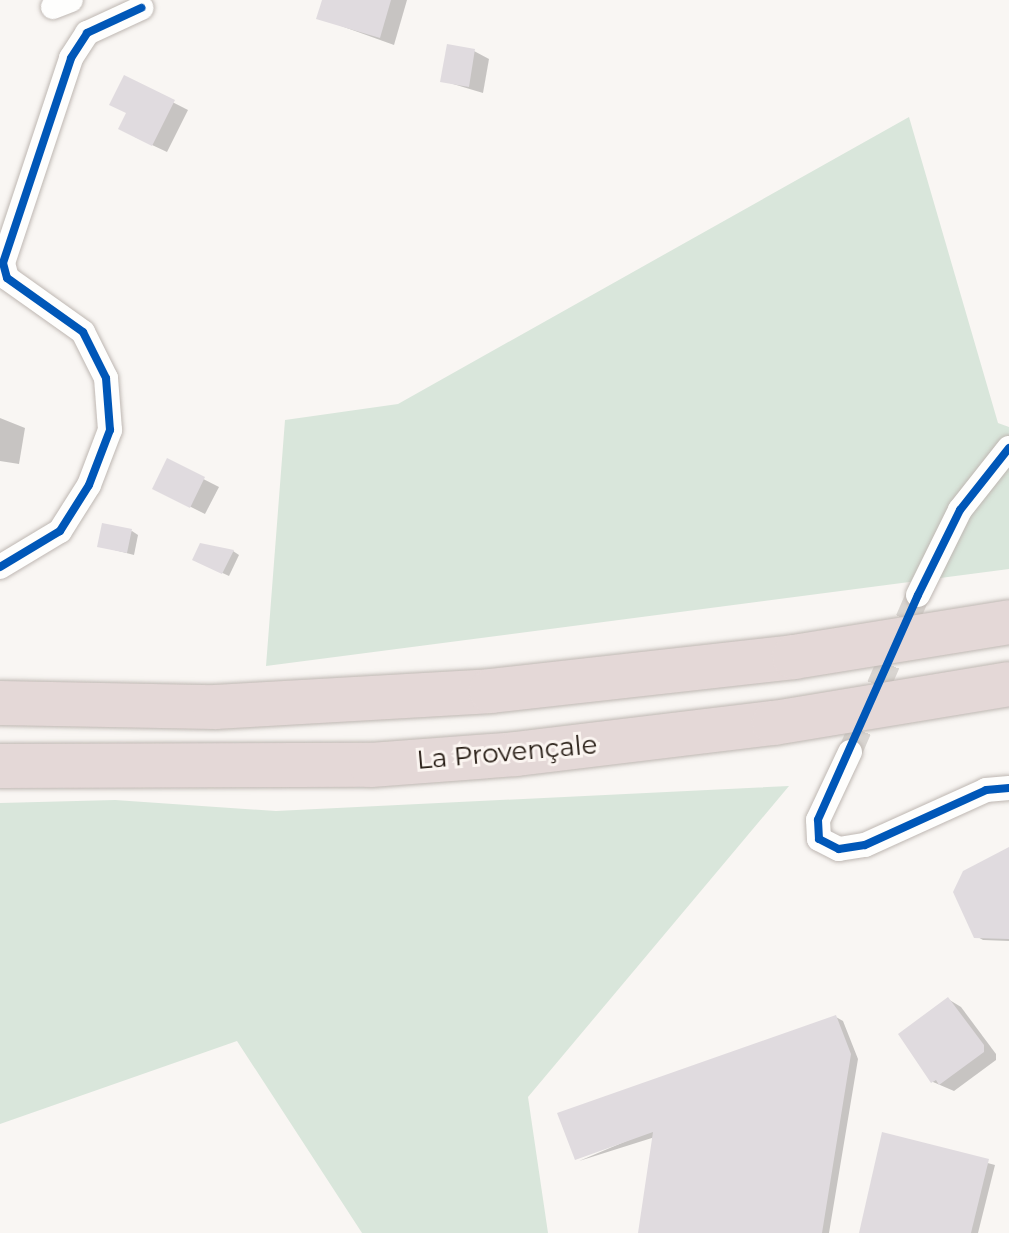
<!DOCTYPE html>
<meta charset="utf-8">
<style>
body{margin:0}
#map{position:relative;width:1009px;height:1233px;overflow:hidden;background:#f9f6f3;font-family:Montserrat,sans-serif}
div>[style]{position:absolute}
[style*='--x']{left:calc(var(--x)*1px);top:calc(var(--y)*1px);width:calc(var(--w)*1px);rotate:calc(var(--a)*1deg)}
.green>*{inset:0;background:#d9e6db}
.shadow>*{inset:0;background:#0003}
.building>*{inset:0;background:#e0dbdf}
.minor-tunnel>*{height:24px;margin-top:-12px;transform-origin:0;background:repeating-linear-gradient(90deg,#d9d5d1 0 24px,transparent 0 36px)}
.roads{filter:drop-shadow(0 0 2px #beb7b2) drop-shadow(0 0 2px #beb7b2)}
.minor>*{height:24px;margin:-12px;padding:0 12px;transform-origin:12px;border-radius:12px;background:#fefefd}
.motorway>*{height:44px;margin:-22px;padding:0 22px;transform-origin:22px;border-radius:22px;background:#e4d8d7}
.cycleway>*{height:8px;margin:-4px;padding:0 4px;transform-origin:4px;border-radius:4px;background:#0057b8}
span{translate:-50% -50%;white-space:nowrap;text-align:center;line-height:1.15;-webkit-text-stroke:6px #fbf5f1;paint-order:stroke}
.street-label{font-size:26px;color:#241a12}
</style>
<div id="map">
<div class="green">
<i style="clip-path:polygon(909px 117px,998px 423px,1009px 427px,1009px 569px,266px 666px,285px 420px,398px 404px)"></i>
<i style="clip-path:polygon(789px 786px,528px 1097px,548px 1233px,362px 1233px,237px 1041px,0 1124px,0 803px,115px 800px,276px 811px)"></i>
</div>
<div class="shadow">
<i style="clip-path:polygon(324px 0,407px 0,394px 45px,319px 18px)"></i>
<i style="clip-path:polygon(474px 51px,489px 59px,483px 93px,443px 81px)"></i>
<i style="clip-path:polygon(125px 78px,188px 110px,167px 152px,135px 137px)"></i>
<i style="clip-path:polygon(0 418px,25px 428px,19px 464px,0 461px)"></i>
<i style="clip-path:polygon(168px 461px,219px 487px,205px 514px,169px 496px)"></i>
<i style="clip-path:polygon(132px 531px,138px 535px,134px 555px,99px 546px)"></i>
<i style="clip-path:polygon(233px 551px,239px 555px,229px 576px,201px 563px)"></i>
<i style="clip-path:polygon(1009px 852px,1009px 941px,983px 940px,976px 936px)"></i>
<i style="clip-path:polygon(948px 999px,961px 1007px,996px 1054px,996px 1060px,954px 1091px,933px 1082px,901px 1034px)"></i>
<i style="clip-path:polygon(836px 1017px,843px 1021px,858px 1059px,829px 1233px,640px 1233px,655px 1137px,579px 1161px,662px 1126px,576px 1159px,559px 1114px)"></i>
<i style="clip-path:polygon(883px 1135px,995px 1165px,978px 1233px,861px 1233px)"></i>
</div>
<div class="building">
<i style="clip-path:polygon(322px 0,391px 0,380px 38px,316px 19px)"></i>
<i style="clip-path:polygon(447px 44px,475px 49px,469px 87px,440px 82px)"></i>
<i style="clip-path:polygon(124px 75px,175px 100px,152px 146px,118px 129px,126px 113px,109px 105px)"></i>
<i style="clip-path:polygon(167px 458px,205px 477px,190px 508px,152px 489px)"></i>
<i style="clip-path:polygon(102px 523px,132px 529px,127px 553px,97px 547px)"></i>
<i style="clip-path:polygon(200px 543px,234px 550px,222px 574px,192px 560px)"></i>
<i style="clip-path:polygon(1009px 847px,1009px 939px,974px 938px,953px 892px,963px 871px)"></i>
<i style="clip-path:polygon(948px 997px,984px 1045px,984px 1052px,939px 1085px,936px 1080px,931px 1083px,898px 1034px)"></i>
<i style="clip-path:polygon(836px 1015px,851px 1054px,822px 1233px,638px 1233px,653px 1132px,575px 1160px,557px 1113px)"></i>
<i style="clip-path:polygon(882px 1132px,989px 1159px,971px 1233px,859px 1233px)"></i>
</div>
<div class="minor-tunnel">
<i style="--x:850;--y:752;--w:171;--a:-66.6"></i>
</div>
<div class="roads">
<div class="minor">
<i style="--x:53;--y:7;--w:19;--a:-21"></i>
<i style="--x:0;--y:567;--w:70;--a:-31"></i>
<i style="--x:60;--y:531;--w:54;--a:-57.8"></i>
<i style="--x:89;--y:485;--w:59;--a:-69.1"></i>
<i style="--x:110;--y:430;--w:52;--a:-94.4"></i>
<i style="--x:106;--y:378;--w:51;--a:-116.6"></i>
<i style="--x:83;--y:332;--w:93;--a:-144.6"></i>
<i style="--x:7;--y:278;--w:16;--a:-105"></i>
<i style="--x:3;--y:263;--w:216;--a:-71.6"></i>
<i style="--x:71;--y:58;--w:30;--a:-57"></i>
<i style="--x:87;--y:33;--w:60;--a:-24.8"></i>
<i style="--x:918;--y:595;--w:95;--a:-63.7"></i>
<i style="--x:960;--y:510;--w:79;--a:-51.7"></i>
<i style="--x:850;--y:752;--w:75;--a:115.2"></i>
<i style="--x:818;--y:820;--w:19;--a:87"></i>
<i style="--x:819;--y:839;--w:22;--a:27"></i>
<i style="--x:839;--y:849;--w:26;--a:-9"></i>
<i style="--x:865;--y:845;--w:133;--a:-24.4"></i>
<i style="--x:986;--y:790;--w:23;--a:-5"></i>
</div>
<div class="motorway">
<i style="--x:0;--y:703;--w:215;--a:1.1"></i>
<i style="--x:215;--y:707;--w:276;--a:-3.3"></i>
<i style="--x:491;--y:691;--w:305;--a:-6.4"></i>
<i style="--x:794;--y:657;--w:218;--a:-9.2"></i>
<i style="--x:0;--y:766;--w:371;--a:-0.2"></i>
<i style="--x:371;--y:765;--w:145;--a:-4.3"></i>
<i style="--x:516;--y:754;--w:260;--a:-6.9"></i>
<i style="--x:774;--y:723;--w:238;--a:-9.4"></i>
</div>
</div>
<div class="cycleway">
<i style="--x:1009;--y:448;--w:79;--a:128.3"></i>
<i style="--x:960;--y:510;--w:95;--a:116.3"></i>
<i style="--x:918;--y:595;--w:246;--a:114"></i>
<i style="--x:818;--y:820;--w:19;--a:87"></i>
<i style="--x:819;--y:839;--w:22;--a:27"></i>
<i style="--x:839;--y:849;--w:26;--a:-9"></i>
<i style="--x:865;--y:845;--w:133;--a:-24.4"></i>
<i style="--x:986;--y:790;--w:23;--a:-5"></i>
<i style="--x:0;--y:567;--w:70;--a:-31"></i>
<i style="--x:60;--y:531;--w:54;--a:-57.8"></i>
<i style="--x:89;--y:485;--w:59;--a:-69.1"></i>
<i style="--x:110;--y:430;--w:52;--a:-94.4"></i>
<i style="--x:106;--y:378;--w:51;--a:-116.6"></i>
<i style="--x:83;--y:332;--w:93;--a:-144.6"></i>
<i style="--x:7;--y:278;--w:16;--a:-105"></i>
<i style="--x:3;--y:263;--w:216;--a:-71.6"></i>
<i style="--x:71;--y:58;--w:30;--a:-57"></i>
<i style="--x:87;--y:33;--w:60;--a:-24.8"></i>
</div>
<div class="street-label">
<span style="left:507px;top:753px;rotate:-5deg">La Provençale</span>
</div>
</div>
